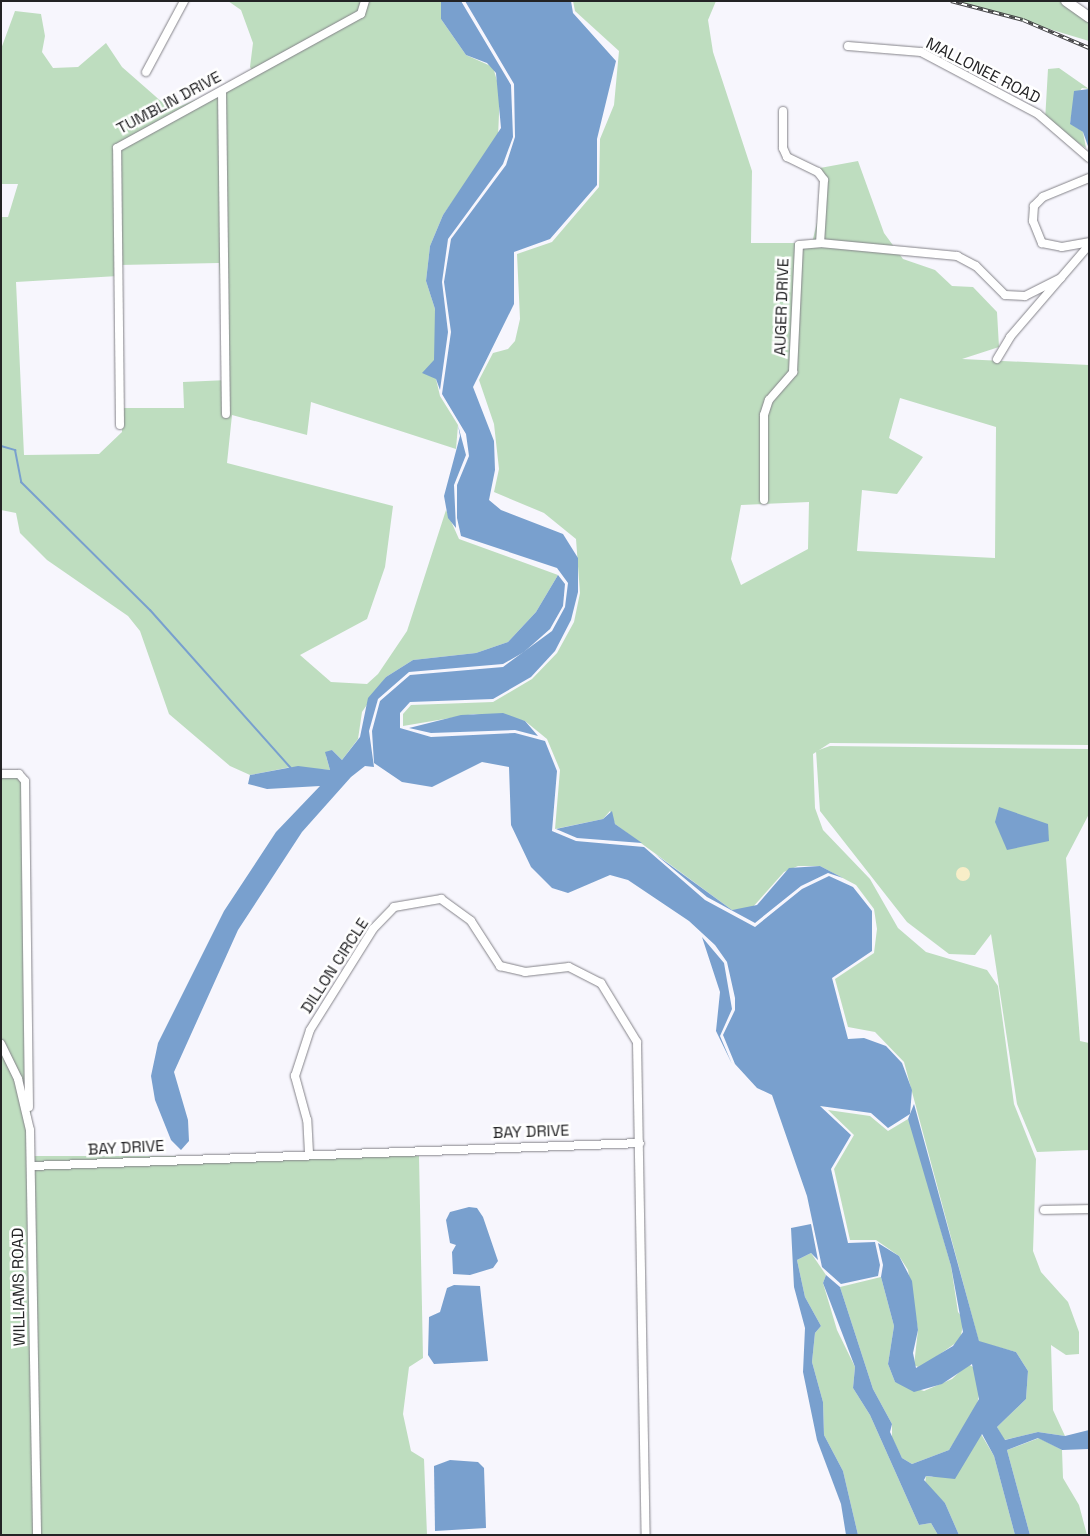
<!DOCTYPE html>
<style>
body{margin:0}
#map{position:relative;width:1090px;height:1536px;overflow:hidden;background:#f7f6fd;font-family:"Space Grotesk",sans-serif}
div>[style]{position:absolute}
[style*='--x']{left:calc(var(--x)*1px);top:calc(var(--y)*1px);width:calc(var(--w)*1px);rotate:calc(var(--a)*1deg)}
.green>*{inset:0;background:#beddbf}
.sand>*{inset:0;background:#f8eec8}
.round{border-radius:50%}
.water>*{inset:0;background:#79a0ce}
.stream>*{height:2px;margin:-1px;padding:0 1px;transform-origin:1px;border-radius:1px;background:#79a0ce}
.roads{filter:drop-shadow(0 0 1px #848389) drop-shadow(0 0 1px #848389)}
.street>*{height:8px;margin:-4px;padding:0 4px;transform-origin:4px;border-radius:4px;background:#fff}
.secondary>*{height:10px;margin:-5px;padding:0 5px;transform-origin:5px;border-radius:5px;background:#fff}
.rail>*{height:4px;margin-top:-2px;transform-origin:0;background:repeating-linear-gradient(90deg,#fff 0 5.5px,#454547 0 11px);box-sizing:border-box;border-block:1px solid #454547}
span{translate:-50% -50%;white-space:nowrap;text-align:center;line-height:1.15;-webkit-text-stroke:5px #fff;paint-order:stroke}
.street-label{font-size:16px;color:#232325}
.frame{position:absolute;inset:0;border:2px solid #232325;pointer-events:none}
</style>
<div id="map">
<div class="green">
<i style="clip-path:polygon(evenodd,228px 1px,441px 1px,441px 19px,466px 55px,493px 67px,500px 91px,498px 137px,443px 215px,430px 246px,426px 281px,435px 309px,436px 379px,440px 396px,458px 425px,456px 449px,311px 402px,307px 435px,232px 415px,227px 463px,393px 506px,385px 567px,367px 619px,300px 655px,331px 682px,367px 684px,378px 674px,407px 631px,446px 510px,459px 539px,558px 575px,536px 612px,508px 642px,476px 653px,413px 660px,386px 677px,362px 712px,358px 739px,342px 760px,332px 750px,326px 756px,330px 770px,291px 767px,250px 775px,230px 766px,169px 714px,140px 631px,128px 616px,47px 560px,20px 533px,16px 513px,1px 510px,1px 217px,8px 217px,18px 184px,1px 184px,1px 49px,15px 11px,41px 14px,45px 36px,42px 52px,53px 68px,78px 67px,106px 43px,122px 67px,171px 110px,255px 75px,250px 67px,253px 43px,241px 10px,228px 1px,219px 263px,228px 380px,183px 382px,184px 408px,121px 408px,122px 432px,99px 454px,24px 455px,16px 282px,118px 276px,119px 265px,219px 263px)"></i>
<i style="clip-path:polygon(evenodd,573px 1px,716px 1px,708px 20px,713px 52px,752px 171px,751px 243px,812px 243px,823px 198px,820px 168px,858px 161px,884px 233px,903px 259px,935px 270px,952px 286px,973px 287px,997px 312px,999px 347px,962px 359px,1089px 365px,1089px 745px,830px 743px,813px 754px,815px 808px,823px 830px,870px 879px,898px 928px,926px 952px,987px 970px,998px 986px,1014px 1104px,1036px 1159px,1033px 1251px,1041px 1272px,1068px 1302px,1079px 1332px,1079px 1354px,1066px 1355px,1051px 1345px,1053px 1410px,1065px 1436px,1038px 1432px,1004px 1440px,997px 1427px,1026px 1399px,1028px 1371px,1016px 1352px,979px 1342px,904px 1062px,875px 1032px,848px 1027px,835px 979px,874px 953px,877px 929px,874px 909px,856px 885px,820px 866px,798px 866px,784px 872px,752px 908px,732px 910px,615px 824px,610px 811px,603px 819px,555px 829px,560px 770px,547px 739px,525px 721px,474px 714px,403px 726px,403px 714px,411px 705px,493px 702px,532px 679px,557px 653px,574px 622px,580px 593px,576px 539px,544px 513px,494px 492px,499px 469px,494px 424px,479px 380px,493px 353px,508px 349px,515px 341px,520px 319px,517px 254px,552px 242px,599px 187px,600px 139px,614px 105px,619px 51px,575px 11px,573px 1px,900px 398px,996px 427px,995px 558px,857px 551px,862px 490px,897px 494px,923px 457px,889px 438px,900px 398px,573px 1px,809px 502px,808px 549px,741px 585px,731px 559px,741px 505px,809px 502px)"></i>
<i style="clip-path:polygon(956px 1px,1060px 1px,1089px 21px,1089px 41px)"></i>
<i style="clip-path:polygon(1059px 68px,1089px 89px,1082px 88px,1075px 98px,1070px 123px,1083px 132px,1086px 148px,1045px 121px,1048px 69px)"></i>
<i style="clip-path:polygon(830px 746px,1089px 749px,1089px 814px,1066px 858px,1080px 1041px,1089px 1043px,1089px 1150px,1037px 1152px,1017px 1104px,991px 934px,975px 955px,949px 954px,907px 922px,820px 811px,816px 751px)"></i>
<i style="clip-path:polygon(1px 776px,21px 776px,32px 1156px,419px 1156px,423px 1358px,409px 1367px,403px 1414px,411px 1451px,424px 1459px,427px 1535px,1px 1535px)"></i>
<i style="clip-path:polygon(828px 1110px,870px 1116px,888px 1131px,908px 1119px,911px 1125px,951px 1266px,958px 1312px,964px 1320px,960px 1340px,920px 1368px,914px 1365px,918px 1330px,908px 1270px,899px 1256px,876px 1240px,850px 1240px,834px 1169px,854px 1135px)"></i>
<i style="clip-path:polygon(811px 1253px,826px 1275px,823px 1283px,837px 1330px,855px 1367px,853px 1388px,870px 1415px,919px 1525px,931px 1523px,938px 1535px,858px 1535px,843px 1471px,824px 1435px,823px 1402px,812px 1362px,815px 1333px,821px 1326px,805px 1297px,797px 1260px)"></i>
<i style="clip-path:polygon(881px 1277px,894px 1326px,888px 1364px,895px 1382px,924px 1391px,952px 1379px,968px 1364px,973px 1367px,980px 1390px,977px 1405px,949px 1450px,912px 1464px,902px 1458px,892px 1438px,892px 1424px,873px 1389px,840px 1287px)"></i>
<i style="clip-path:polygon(981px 1434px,994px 1456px,1015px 1535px,959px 1535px,945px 1503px,925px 1484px,926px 1476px,932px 1477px,967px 1458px)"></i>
<i style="clip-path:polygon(1039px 1438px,1062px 1450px,1063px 1478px,1079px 1505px,1087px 1535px,1030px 1535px,1007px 1450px)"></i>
</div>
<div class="sand">
<i class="round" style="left:956px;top:867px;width:14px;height:14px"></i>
</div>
<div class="water">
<i style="clip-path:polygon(441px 1px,461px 1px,511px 85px,513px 137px,503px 164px,448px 239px,442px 282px,448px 332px,440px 390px,436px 379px,422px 373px,434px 360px,435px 309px,426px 281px,430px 246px,443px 215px,501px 128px,496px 73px,487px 63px,466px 55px,441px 19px)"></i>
<i style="clip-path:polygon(465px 1px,571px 1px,573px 13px,616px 61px,597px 139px,597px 185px,550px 239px,514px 252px,514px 304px,473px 387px,494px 441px,495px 470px,489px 500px,501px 510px,563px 534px,578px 558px,578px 592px,571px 620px,555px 651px,531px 677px,493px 699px,410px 702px,400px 713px,400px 728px,431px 737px,515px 733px,545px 741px,557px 771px,552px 831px,576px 841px,644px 847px,705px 900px,755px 927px,802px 889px,829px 876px,853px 887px,872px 911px,872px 951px,832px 978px,848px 1039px,864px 1038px,886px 1046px,902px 1063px,912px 1090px,910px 1114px,888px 1128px,871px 1113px,820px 1106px,851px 1135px,831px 1169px,848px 1243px,875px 1242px,880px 1265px,878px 1276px,841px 1284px,822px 1267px,807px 1196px,772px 1095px,757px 1088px,735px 1064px,723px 1035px,735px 1010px,735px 998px,727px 962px,715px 945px,689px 921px,628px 880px,610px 875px,568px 893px,552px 888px,531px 867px,511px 825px,509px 767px,482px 762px,432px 787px,402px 782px,374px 763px,372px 731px,380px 701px,410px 675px,503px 667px,552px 631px,565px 607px,568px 583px,557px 568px,461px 536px,457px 518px,457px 485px,469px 456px,466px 434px,442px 394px,451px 332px,444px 282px,451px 239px,506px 165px,515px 137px,514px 84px)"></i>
<i style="clip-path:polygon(1089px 89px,1089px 149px,1083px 132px,1070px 124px,1074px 91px)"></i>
<i style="clip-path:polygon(458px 425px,466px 455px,454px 485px,456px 528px,448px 518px,444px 496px,460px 436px)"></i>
<i style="clip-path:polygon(558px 575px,565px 584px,563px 606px,550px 629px,524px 652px,503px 664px,409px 672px,378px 699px,369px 731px,374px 767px,365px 766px,351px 777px,302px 832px,238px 930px,174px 1072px,188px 1120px,189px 1141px,181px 1150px,171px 1140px,155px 1100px,151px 1076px,158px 1043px,224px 911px,276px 832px,320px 786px,267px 789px,248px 784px,250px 775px,298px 766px,330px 770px,325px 752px,332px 750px,342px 760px,360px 737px,368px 698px,386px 677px,413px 660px,476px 653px,508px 642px,536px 612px)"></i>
<i style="clip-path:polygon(503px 713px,525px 721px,538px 736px,515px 730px,431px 733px,409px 728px,461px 715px)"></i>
<i style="clip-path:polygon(999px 807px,1048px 824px,1049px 841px,1007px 850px,995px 822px)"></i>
<i style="clip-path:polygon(612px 811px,615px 824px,642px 843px,577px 838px,556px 829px,603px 819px)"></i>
<i style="clip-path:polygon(655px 854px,732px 910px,757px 905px,789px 868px,820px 866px,843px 878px,828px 873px,801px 886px,755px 923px,707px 897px)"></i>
<i style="clip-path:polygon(702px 937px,724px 963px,732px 1009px,720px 1036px,732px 1064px,716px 1031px,720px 992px)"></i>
<i style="clip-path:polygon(914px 1104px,979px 1341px,1016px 1352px,1028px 1371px,1026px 1399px,997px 1427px,1005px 1440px,1038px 1432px,1065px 1436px,1089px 1430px,1089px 1449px,1062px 1450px,1038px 1438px,1007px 1450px,1030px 1535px,1015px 1535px,994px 1456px,982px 1434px,955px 1479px,926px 1476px,924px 1480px,945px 1503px,959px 1535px,938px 1535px,931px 1523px,919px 1525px,870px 1415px,853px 1388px,855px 1367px,823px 1283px,826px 1275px,840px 1287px,873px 1389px,892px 1424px,890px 1432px,902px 1458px,912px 1464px,949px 1450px,979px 1399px,972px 1364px,942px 1384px,914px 1392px,895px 1382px,888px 1364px,894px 1326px,881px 1277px,883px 1265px,878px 1243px,899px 1256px,912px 1281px,918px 1330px,913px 1353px,916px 1368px,953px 1346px,963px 1332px,951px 1266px,908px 1119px)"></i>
<i style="clip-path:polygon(469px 1207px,477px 1208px,483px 1217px,498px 1261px,493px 1268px,470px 1275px,453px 1274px,452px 1252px,456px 1245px,450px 1243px,446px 1220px,450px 1212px)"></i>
<i style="clip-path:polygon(811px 1224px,818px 1260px,811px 1253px,797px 1260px,805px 1297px,821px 1326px,815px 1333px,812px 1362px,823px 1402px,824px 1435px,843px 1471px,858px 1535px,846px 1535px,841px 1504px,817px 1440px,803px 1372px,805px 1328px,794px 1287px,791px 1228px)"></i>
<i style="clip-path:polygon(454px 1285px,480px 1286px,488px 1361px,434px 1364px,428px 1355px,429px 1317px,440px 1312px,447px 1288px)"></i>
<i style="clip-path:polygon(450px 1460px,478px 1462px,484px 1468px,486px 1528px,435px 1531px,434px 1466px)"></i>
</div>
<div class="stream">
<i style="--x:1;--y:446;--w:15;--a:16"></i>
<i style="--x:15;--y:450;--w:33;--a:79"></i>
<i style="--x:21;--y:482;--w:182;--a:44.8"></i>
<i style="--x:150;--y:610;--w:212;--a:48.3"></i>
</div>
<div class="roads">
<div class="street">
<i style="--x:848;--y:46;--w:73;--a:4.7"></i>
<i style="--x:921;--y:52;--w:132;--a:27.9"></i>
<i style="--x:1038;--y:114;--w:67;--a:40.8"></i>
<i style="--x:146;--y:72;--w:81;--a:-61.8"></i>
<i style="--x:222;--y:91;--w:323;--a:89.3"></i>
<i style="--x:783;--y:111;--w:37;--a:90"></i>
<i style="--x:783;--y:148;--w:10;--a:66"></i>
<i style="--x:787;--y:157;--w:34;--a:26"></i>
<i style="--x:818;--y:172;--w:10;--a:53"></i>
<i style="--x:824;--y:180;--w:63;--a:93.6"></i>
<i style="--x:1089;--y:178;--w:50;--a:157.6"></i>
<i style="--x:1043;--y:197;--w:13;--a:135"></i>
<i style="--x:1034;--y:206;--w:15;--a:94"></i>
<i style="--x:1033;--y:221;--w:24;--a:68"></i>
<i style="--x:1042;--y:243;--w:20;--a:11"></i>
<i style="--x:1062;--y:247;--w:27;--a:-10"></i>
<i style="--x:997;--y:359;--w:26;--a:-59"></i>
<i style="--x:1010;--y:337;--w:121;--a:-49.3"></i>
<i style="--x:120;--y:425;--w:277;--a:-90.6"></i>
<i style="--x:117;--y:148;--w:278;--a:-28.8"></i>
<i style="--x:361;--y:14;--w:14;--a:-73"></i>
<i style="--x:764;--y:500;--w:85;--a:-90"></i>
<i style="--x:764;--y:415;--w:16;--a:-72"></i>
<i style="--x:769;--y:400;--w:37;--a:-49"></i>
<i style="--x:793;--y:372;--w:127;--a:-87.3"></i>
<i style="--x:799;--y:245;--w:21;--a:-5"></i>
<i style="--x:820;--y:243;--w:138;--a:5.4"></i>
<i style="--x:957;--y:256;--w:21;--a:28"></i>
<i style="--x:976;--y:266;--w:41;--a:45"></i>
<i style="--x:1005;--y:295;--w:20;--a:3"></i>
<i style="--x:1025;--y:296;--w:40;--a:-26.6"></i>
<i style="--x:1;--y:774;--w:18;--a:0"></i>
<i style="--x:19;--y:774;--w:9;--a:49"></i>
<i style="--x:25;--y:781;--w:326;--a:89.3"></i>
<i style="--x:1;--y:1044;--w:39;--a:64"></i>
<i style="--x:18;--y:1079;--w:52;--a:76.8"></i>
<i style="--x:30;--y:1130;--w:405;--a:89"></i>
<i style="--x:309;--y:1153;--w:33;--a:-93"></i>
<i style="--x:307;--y:1120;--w:46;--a:-105.3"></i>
<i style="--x:295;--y:1076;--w:48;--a:-71.9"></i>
<i style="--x:310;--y:1030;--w:119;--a:-58"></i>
<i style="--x:373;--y:929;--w:30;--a:-46"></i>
<i style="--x:394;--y:907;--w:48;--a:-9.7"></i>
<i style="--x:441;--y:899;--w:37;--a:36"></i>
<i style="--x:471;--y:921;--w:54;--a:57.2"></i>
<i style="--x:500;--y:966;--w:26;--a:13"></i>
<i style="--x:525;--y:972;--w:44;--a:-6.5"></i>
<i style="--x:569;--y:967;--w:36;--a:27"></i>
<i style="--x:601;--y:983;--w:69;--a:58.6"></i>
<i style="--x:637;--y:1042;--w:493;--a:89"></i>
<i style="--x:31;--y:1166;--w:609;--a:-2.16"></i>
<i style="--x:1044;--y:1210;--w:45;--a:-1.3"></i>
</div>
<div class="secondary">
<i style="--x:1066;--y:1;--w:28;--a:35"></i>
</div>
</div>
<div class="rail">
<i style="--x:951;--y:1;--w:74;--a:14.8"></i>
<i style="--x:1023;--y:20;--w:72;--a:23"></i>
</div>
<div class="street-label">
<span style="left:983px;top:71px;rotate:27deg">MALLONEE ROAD</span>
<span style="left:169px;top:103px;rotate:-28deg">TUMBLIN DRIVE</span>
<span style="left:782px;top:307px;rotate:-88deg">AUGER DRIVE</span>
<span style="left:335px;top:966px;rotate:-57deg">DILLON CIRCLE</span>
<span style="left:531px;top:1132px;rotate:-2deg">BAY DRIVE</span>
<span style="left:126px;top:1148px;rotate:-3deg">BAY DRIVE</span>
<span style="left:19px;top:1287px;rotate:-91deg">WILLIAMS ROAD</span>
</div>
<div class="frame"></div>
</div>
